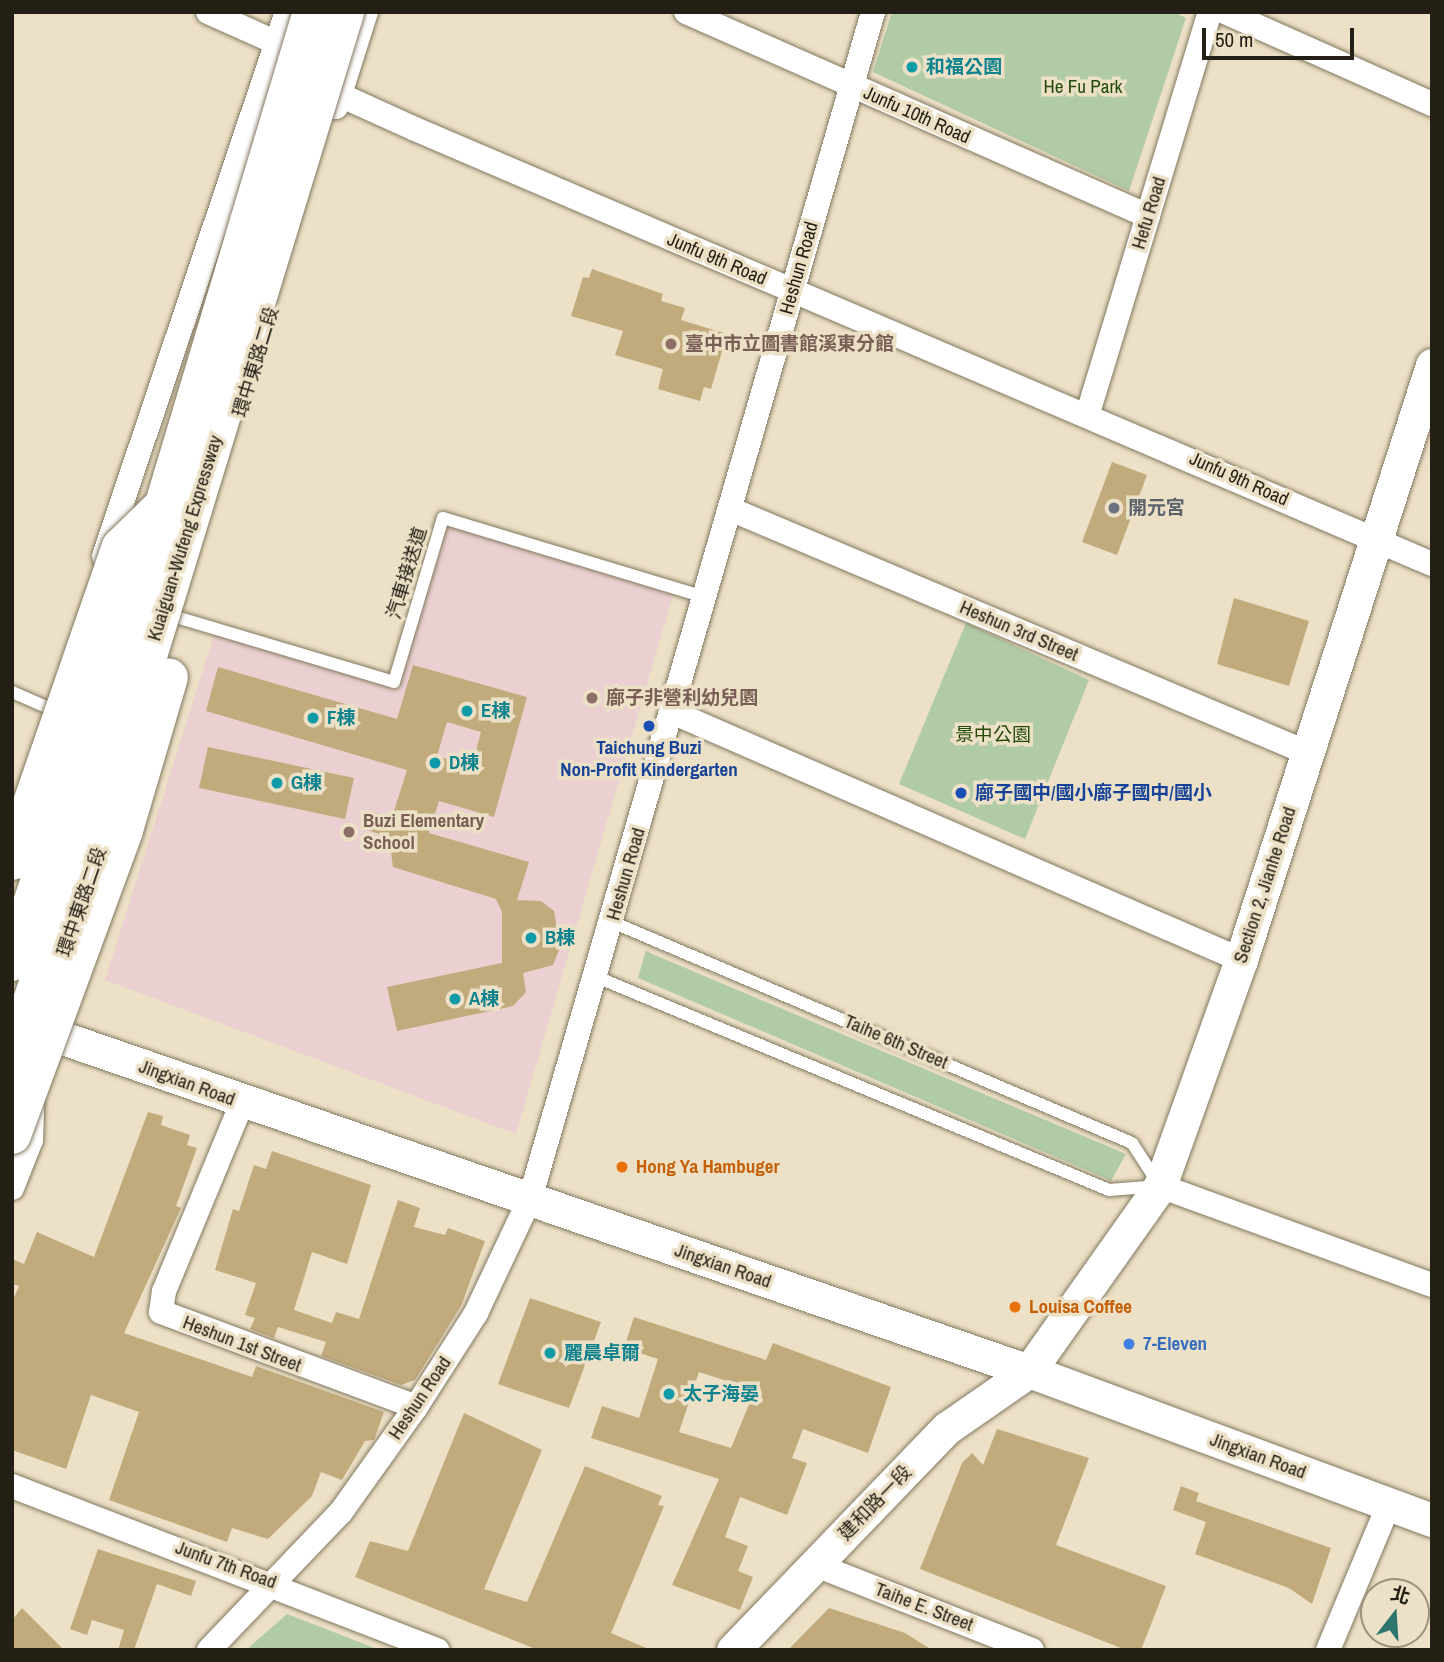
<!DOCTYPE html>
<meta charset="utf-8">
<style>
body{margin:0}
#map{position:relative;width:1444px;height:1662px;overflow:hidden;background:#ece0c6;font-family:"Archivo Narrow","Noto Sans TC",sans-serif}
div>[style]{position:absolute}
[style*='--x']{left:calc(var(--x)*1px);top:calc(var(--y)*1px);width:calc(var(--w)*1px);rotate:calc(var(--a)*1deg)}
.education>*{inset:0;background:#ead0d0}
.green>*{inset:0;background:#b1cba6}
.building>*{inset:0;background:#c1ab7c}
.roads{filter:drop-shadow(0 0 2px #837860) drop-shadow(0 0 2px #837860)}
.lane>*{height:12px;margin:-6px;padding:0 6px;transform-origin:6px;border-radius:6px;background:#fff}
.street>*{height:24px;margin:-12px;padding:0 12px;transform-origin:12px;border-radius:12px;background:#fff}
.secondary>*{height:33px;margin:-16.5px;padding:0 16.5px;transform-origin:16.5px;border-radius:16.5px;background:#fff}
.bridges{filter:drop-shadow(0 0 2px #837860) drop-shadow(0 0 2px #837860)}
.highway-bridge>*{height:38px;margin:-19px;padding:0 19px;transform-origin:19px;border-radius:19px;background:#fff}
.dots>*{width:19px;height:19px;translate:-50% -50%;box-sizing:border-box;border:4px solid #ece0c6;border-radius:50%}
span{translate:-50% -50%;white-space:nowrap;text-align:center;line-height:1.15;-webkit-text-stroke:7px #ece0c6;paint-order:stroke}
.culture-label{font-size:19px;color:#0d838f;font-weight:700}
.left{translate:0 -50%;text-align:left}
.park-label{font-size:19px;color:#23490b}
.street-label{font-size:19px;color:#231f15}
.education-label{font-size:19px;color:#785e54;font-weight:700}
.worship-label{font-size:19px;color:#5b616d;font-weight:700}
.transit-label{font-size:19px;color:#164399;font-weight:700}
.food-label{font-size:19px;color:#c56008;font-weight:700}
.shop-label{font-size:19px;color:#366cbe;font-weight:700}
.frame{position:absolute;inset:0;border:14px solid #231f15;pointer-events:none}
.north{position:absolute;left:1360px;top:1578px;width:70px;height:70px;box-sizing:border-box;background:#ece0c6;border:2px solid #9c937f;border-radius:50%;rotate:17deg;font-size:19px;font-weight:700;line-height:28px;text-align:center;color:#231f15}
.north::after{content:'';display:block;margin:auto;width:24px;height:32px;background:#2d756e;clip-path:polygon(50% 0,100% 100%,50% 72%,0 100%)}
.scale{position:absolute;left:1202px;top:28px;width:152px;height:32px;box-sizing:border-box;border:4px solid #231f15;border-top:0;padding-left:9px;font-size:21px;line-height:24px;white-space:nowrap;color:#231f15;-webkit-text-stroke:5px #ece0c6;paint-order:stroke}
</style>
<div id="map">
<div class="education">
<i style="clip-path:polygon(443px 518px,675px 588px,516px 1134px,105px 980px,216px 629px,394px 682px)"></i>
</div>
<div class="green">
<i style="clip-path:polygon(892px 12px,1174px 12px,1186px 18px,1129px 191px,873px 72px)"></i>
<i style="clip-path:polygon(966px 623px,1089px 680px,1025px 839px,899px 784px)"></i>
<i style="clip-path:polygon(646px 950px,650px 953px,1126px 1154px,1111px 1181px,1105px 1178px,638px 978px)"></i>
<i style="clip-path:polygon(287px 1614px,380px 1650px,246px 1650px)"></i>
</div>
<div class="building">
<i style="clip-path:polygon(592px 269px,663px 294px,661px 301px,685px 308px,681px 320px,727px 334px,711px 389px,704px 387px,700px 401px,658px 389px,663px 369px,615px 355px,623px 331px,571px 316px,583px 277px,589px 278px)"></i>
<i style="clip-path:polygon(1112px 462px,1147px 475px,1117px 555px,1082px 542px)"></i>
<i style="clip-path:polygon(1234px 598px,1309px 621px,1289px 686px,1217px 664px)"></i>
<i style="clip-path:polygon(evenodd,413px 665px,527px 697px,494px 817px,439px 801px,429px 833px,529px 862px,517px 900px,541px 901px,554px 911px,560px 948px,553px 965px,523px 973px,526px 992px,513px 1006px,397px 1031px,387px 987px,502px 963px,502px 912px,496px 899px,393px 867px,389px 837px,367px 830px,361px 818px,373px 812px,392px 817px,407px 770px,206px 711px,218px 667px,397px 719px,413px 665px,447px 722px,481px 732px,472px 766px,437px 756px,447px 722px)"></i>
<i style="clip-path:polygon(208px 747px,354px 778px,345px 819px,199px 788px)"></i>
<i style="clip-path:polygon(148px 1112px,163px 1116px,161px 1125px,190px 1135px,187px 1145px,197px 1148px,176px 1206px,181px 1208px,124px 1333px,252px 1377px,256px 1366px,384px 1412px,374px 1440px,365px 1441px,342px 1480px,321px 1472px,312px 1496px,268px 1539px,232px 1528px,227px 1542px,109px 1500px,139px 1412px,91px 1395px,66px 1469px,12px 1450px,12px 1302px,19px 1286px,12px 1284px,12px 1259px,24px 1264px,37px 1232px,94px 1257px)"></i>
<i style="clip-path:polygon(272px 1151px,371px 1185px,347px 1264px,312px 1252px,294px 1310px,332px 1323px,336px 1312px,359px 1319px,398px 1200px,420px 1208px,414px 1227px,445px 1235px,448px 1228px,485px 1241px,461px 1306px,415px 1380px,401px 1385px,321px 1356px,326px 1342px,278px 1327px,274px 1338px,250px 1329px,255px 1318px,245px 1315px,256px 1283px,215px 1270px,233px 1209px,239px 1211px,254px 1165px,266px 1169px)"></i>
<i style="clip-path:polygon(530px 1298px,601px 1322px,569px 1408px,498px 1384px)"></i>
<i style="clip-path:polygon(evenodd,634px 1317px,766px 1360px,773px 1343px,891px 1387px,868px 1453px,803px 1429px,792px 1458px,807px 1463px,787px 1515px,740px 1497px,725px 1537px,748px 1546px,738px 1571px,753px 1577px,740px 1610px,672px 1585px,719px 1479px,591px 1438px,602px 1406px,639px 1418px,658px 1359px,624px 1348px,634px 1317px,699px 1372px,755px 1390px,731px 1448px,679px 1432px,699px 1372px)"></i>
<i style="clip-path:polygon(464px 1413px,542px 1450px,484px 1589px,527px 1602px,585px 1466px,662px 1496px,658px 1505px,664px 1506px,611px 1633px,651px 1650px,538px 1650px,355px 1577px,370px 1541px,408px 1551px)"></i>
<i style="clip-path:polygon(997px 1429px,1089px 1458px,1056px 1545px,1166px 1586px,1141px 1650px,1126px 1650px,920px 1569px,962px 1463px,972px 1453px,983px 1465px)"></i>
<i style="clip-path:polygon(1181px 1486px,1199px 1493px,1196px 1501px,1331px 1548px,1312px 1604px,1289px 1588px,1195px 1554px,1206px 1522px,1173px 1510px)"></i>
<i style="clip-path:polygon(98px 1549px,196px 1581px,191px 1596px,157px 1584px,134px 1650px,118px 1650px,124px 1630px,92px 1620px,87px 1635px,70px 1629px)"></i>
<i style="clip-path:polygon(22px 1608px,64px 1650px,12px 1650px,12px 1620px)"></i>
<i style="clip-path:polygon(829px 1608px,905px 1633px,932px 1650px,788px 1650px)"></i>
</div>
<div class="roads">
<div class="lane">
<i style="--x:176;--y:617;--w:227;--a:16.6"></i>
<i style="--x:394;--y:682;--w:171;--a:-73.4"></i>
<i style="--x:443;--y:518;--w:274;--a:16.8"></i>
<i style="--x:12;--y:692;--w:52;--a:23.6"></i>
<i style="--x:599;--y:978;--w:552;--a:22.57"></i>
<i style="--x:1109;--y:1190;--w:51;--a:-4.5"></i>
<i style="--x:1160;--y:1186;--w:51;--a:-123.1"></i>
<i style="--x:1132;--y:1143;--w:565;--a:-156.97"></i>
</div>
<div class="street">
<i style="--x:208;--y:12;--w:76;--a:24.2"></i>
<i style="--x:277;--y:43;--w:82;--a:39.5"></i>
<i style="--x:340;--y:95;--w:82;--a:24.4"></i>
<i style="--x:415;--y:129;--w:1106;--a:23.16"></i>
<i style="--x:686;--y:12;--w:505;--a:23.82"></i>
<i style="--x:1225;--y:12;--w:227;--a:24"></i>
<i style="--x:336;--y:107;--w:100;--a:-72.5"></i>
<i style="--x:1088;--y:413;--w:419;--a:-73.1"></i>
<i style="--x:730;--y:509;--w:627;--a:22.89"></i>
<i style="--x:104;--y:556;--w:574;--a:-71.41"></i>
<i style="--x:672;--y:712;--w:621;--a:23.55"></i>
<i style="--x:242;--y:1103;--w:204;--a:112.5"></i>
<i style="--x:164;--y:1291;--w:21;--a:98"></i>
<i style="--x:161;--y:1312;--w:272;--a:20.4"></i>
<i style="--x:1160;--y:1186;--w:289;--a:20"></i>
<i style="--x:12;--y:1188;--w:52;--a:-68.4"></i>
<i style="--x:31;--y:1140;--w:32;--a:-88"></i>
<i style="--x:12;--y:1486;--w:456;--a:21.1"></i>
<i style="--x:816;--y:1565;--w:232;--a:21.5"></i>
<i style="--x:209;--y:1650;--w:191;--a:-46.3"></i>
<i style="--x:341;--y:1512;--w:129;--a:-54.5"></i>
<i style="--x:416;--y:1407;--w:112;--a:-57.4"></i>
<i style="--x:476;--y:1313;--w:126;--a:-64.7"></i>
<i style="--x:530;--y:1199;--w:1236;--a:-73.88"></i>
<i style="--x:1328;--y:1650;--w:158;--a:-67.3"></i>
</div>
<div class="secondary">
<i style="--x:25;--y:1025;--w:1062;--a:19.02"></i>
<i style="--x:1029;--y:1371;--w:430;--a:20.3"></i>
<i style="--x:733;--y:1650;--w:308;--a:-46.1"></i>
<i style="--x:947;--y:1428;--w:100;--a:-34.8"></i>
<i style="--x:1029;--y:1371;--w:227;--a:-54.7"></i>
<i style="--x:1160;--y:1186;--w:240;--a:-70.3"></i>
<i style="--x:1241;--y:960;--w:625;--a:-72.2"></i>
</div>
</div>
<div class="bridges">
<div class="highway-bridge">
<i style="--x:12;--y:861;--w:332;--a:-70.9"></i>
<i style="--x:121;--y:547;--w:56;--a:-44.3"></i>
<i style="--x:12;--y:962;--w:378;--a:-71.2"></i>
<i style="--x:134;--y:604;--w:618;--a:-73.27"></i>
<i style="--x:12;--y:1059;--w:364;--a:-71.1"></i>
<i style="--x:130;--y:715;--w:735;--a:-72.99"></i>
<i style="--x:12;--y:1135;--w:325;--a:-69.8"></i>
<i style="--x:124;--y:830;--w:159;--a:-73.6"></i>
</div>
</div>
<div class="dots">
<i style="left:912px;top:67px;background:#0f9aa8"></i>
<i style="left:671px;top:344px;background:#8d6e63"></i>
<i style="left:1114px;top:508px;background:#6b7280"></i>
<i style="left:592px;top:698px;background:#8d6e63"></i>
<i style="left:467px;top:711px;background:#0f9aa8"></i>
<i style="left:313px;top:718px;background:#0f9aa8"></i>
<i style="left:649px;top:726px;background:#1a4fb4"></i>
<i style="left:435px;top:763px;background:#0f9aa8"></i>
<i style="left:277px;top:783px;background:#0f9aa8"></i>
<i style="left:961px;top:793px;background:#1a4fb4"></i>
<i style="left:349px;top:832px;background:#8d6e63"></i>
<i style="left:531px;top:938px;background:#0f9aa8"></i>
<i style="left:455px;top:999px;background:#0f9aa8"></i>
<i style="left:622px;top:1167px;background:#e8710a"></i>
<i style="left:1015px;top:1307px;background:#e8710a"></i>
<i style="left:1129px;top:1344px;background:#3f7fe0"></i>
<i style="left:550px;top:1353px;background:#0f9aa8"></i>
<i style="left:669px;top:1394px;background:#0f9aa8"></i>
</div>
<div class="culture-label">
<span class="left" style="left:926px;top:67px">和福公園</span>
<span class="left" style="left:481px;top:711px">E棟</span>
<span class="left" style="left:327px;top:718px">F棟</span>
<span class="left" style="left:449px;top:763px">D棟</span>
<span class="left" style="left:291px;top:783px">G棟</span>
<span class="left" style="left:545px;top:938px">B棟</span>
<span class="left" style="left:469px;top:999px">A棟</span>
<span class="left" style="left:564px;top:1353px">麗晨卓爾</span>
<span class="left" style="left:683px;top:1394px">太子海晏</span>
</div>
<div class="park-label">
<span style="left:1083px;top:87px">He Fu Park</span>
<span style="left:993px;top:735px">景中公園</span>
</div>
<div class="street-label">
<span style="left:917px;top:115px;rotate:24deg">Junfu 10th Road</span>
<span style="left:1149px;top:213px;rotate:-73deg">Hefu Road</span>
<span style="left:717px;top:259px;rotate:23deg">Junfu 9th Road</span>
<span style="left:799px;top:268px;rotate:-74deg">Heshun Road</span>
<span style="left:256px;top:362px;rotate:-73deg">環中東路二段</span>
<span style="left:1239px;top:479px;rotate:24deg">Junfu 9th Road</span>
<span style="left:185px;top:538px;rotate:-73deg">Kuaiguan-Wufeng Expressway</span>
<span style="left:407px;top:573px;rotate:-73deg">汽車接送道</span>
<span style="left:1019px;top:631px;rotate:23deg">Heshun 3rd Street</span>
<span style="left:626px;top:874px;rotate:-74deg">Heshun Road</span>
<span style="left:1265px;top:885px;rotate:-72deg">Section 2, Jianhe Road</span>
<span style="left:82px;top:902px;rotate:-71deg">環中東路二段</span>
<span style="left:896px;top:1042px;rotate:23deg">Taihe 6th Street</span>
<span style="left:187px;top:1083px;rotate:20deg">Jingxian Road</span>
<span style="left:723px;top:1266px;rotate:19deg">Jingxian Road</span>
<span style="left:242px;top:1344px;rotate:21deg">Heshun 1st Street</span>
<span style="left:420px;top:1398px;rotate:-56deg">Heshun Road</span>
<span style="left:1258px;top:1456px;rotate:20deg">Jingxian Road</span>
<span style="left:875px;top:1503px;rotate:-46deg">建和路一段</span>
<span style="left:226px;top:1565px;rotate:20deg">Junfu 7th Road</span>
<span style="left:924px;top:1607px;rotate:21deg">Taihe E. Street</span>
</div>
<div class="education-label">
<span class="left" style="left:685px;top:344px">臺中市立圖書館溪東分館</span>
<span class="left" style="left:606px;top:698px">廍子非營利幼兒園</span>
<span class="left" style="left:363px;top:832px">Buzi Elementary<br>School</span>
</div>
<div class="worship-label">
<span class="left" style="left:1128px;top:508px">開元宮</span>
</div>
<div class="transit-label">
<span style="left:649px;top:759px">Taichung Buzi<br>Non-Profit Kindergarten</span>
<span class="left" style="left:975px;top:793px">廍子國中/國小廍子國中/國小</span>
</div>
<div class="food-label">
<span class="left" style="left:636px;top:1167px">Hong Ya Hambuger</span>
<span class="left" style="left:1029px;top:1307px">Louisa Coffee</span>
</div>
<div class="shop-label">
<span class="left" style="left:1143px;top:1344px">7-Eleven</span>
</div>
<div class="frame"></div>
<div class="north">北</div>
<div class="scale">50 m</div>
</div>
